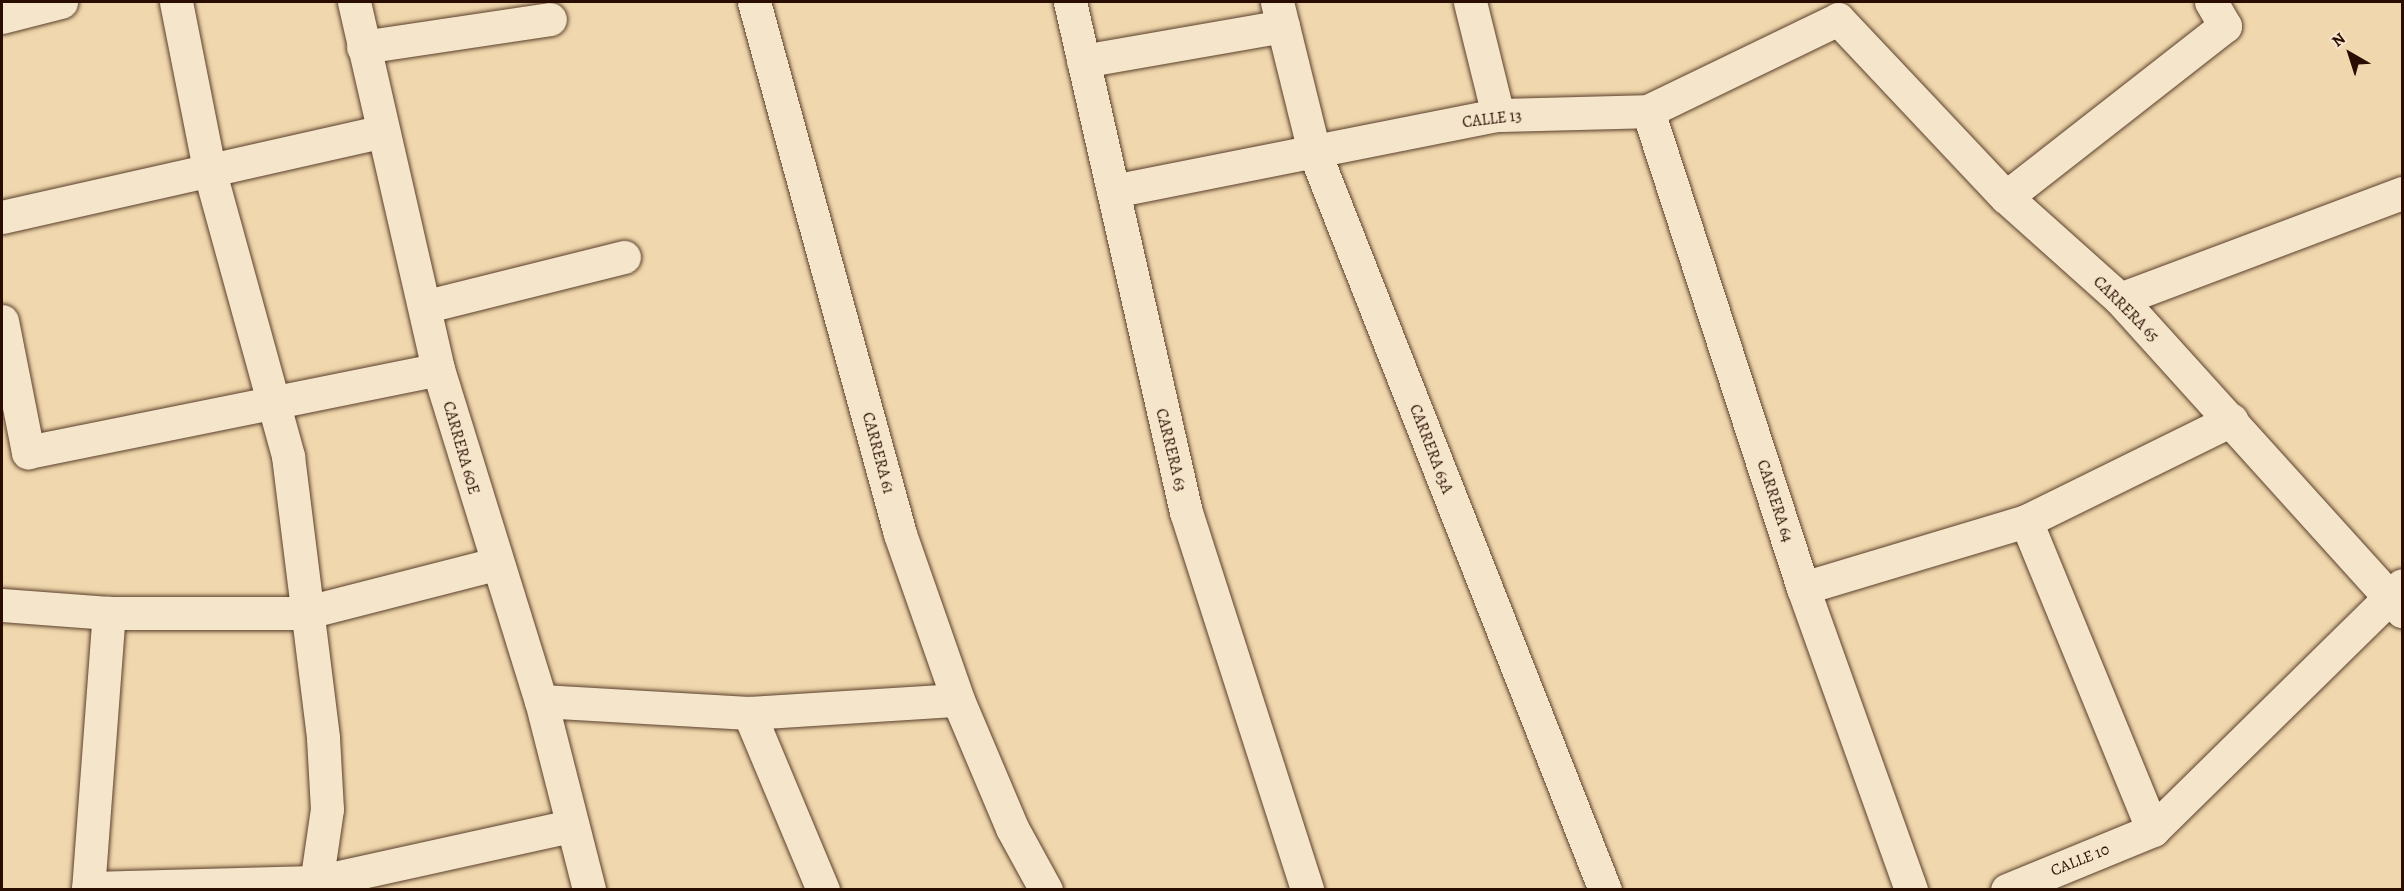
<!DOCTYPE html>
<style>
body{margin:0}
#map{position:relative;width:2404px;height:891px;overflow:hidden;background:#f0d7ad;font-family:Alegreya,serif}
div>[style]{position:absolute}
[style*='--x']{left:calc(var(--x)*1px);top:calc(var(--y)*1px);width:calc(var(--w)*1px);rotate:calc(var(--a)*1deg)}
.roads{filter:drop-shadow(0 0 2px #5a402b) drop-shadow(0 0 2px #5a402b)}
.minor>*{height:33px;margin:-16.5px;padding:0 16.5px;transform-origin:16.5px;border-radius:16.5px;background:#f5e5ca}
span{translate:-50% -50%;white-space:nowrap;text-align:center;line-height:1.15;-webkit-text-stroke:4.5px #f5e5ca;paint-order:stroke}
.street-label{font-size:16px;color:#280d00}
.frame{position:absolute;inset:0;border:3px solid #280d00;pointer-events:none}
.north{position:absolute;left:2320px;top:24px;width:60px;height:60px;-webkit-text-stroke:4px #f5e5ca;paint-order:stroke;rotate:321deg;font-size:16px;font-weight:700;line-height:24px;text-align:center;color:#280d00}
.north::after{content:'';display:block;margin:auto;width:21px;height:27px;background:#280d00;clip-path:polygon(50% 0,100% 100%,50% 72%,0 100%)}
</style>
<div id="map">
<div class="roads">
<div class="minor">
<i style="--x:176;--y:2;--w:170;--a:78.8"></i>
<i style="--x:209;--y:169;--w:298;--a:74.6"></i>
<i style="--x:288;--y:456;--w:284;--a:82.9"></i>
<i style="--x:323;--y:738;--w:71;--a:86.8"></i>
<i style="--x:327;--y:809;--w:82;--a:98.4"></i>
<i style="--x:354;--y:2;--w:376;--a:77.1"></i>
<i style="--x:438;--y:369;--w:348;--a:72.8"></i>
<i style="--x:541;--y:701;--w:195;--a:75.7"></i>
<i style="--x:754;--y:2;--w:552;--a:74.65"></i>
<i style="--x:900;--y:534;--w:176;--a:70.7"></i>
<i style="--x:958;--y:700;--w:139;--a:67.1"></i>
<i style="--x:1012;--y:828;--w:71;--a:61.3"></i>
<i style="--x:1070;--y:2;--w:523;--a:77.19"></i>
<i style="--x:1186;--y:512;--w:397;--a:72.2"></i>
<i style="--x:1277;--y:2;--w:154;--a:76.1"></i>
<i style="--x:1314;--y:151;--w:794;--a:68.51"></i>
<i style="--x:1470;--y:2;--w:116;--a:76.1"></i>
<i style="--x:2;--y:17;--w:61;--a:-14.3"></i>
<i style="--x:1838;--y:19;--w:245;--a:46.7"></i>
<i style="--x:2006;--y:197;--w:153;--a:41.8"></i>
<i style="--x:2120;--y:299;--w:421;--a:47.9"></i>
<i style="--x:363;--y:47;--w:189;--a:-8.5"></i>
<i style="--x:1083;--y:61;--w:203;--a:-9.9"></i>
<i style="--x:1648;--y:111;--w:502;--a:72"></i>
<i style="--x:1803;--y:588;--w:321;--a:70.3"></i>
<i style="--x:1113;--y:191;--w:392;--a:-11.2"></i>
<i style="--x:1498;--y:115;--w:150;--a:-1.5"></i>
<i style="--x:1648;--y:111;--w:211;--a:-25.8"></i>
<i style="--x:2006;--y:197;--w:278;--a:-38"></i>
<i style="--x:2225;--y:26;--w:28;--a:-120"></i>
<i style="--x:2;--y:217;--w:387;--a:-12.7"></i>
<i style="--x:2120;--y:299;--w:301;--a:-20.6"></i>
<i style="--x:427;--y:306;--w:203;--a:-14"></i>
<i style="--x:2;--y:321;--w:134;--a:78.8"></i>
<i style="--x:28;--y:452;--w:418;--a:-11.4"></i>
<i style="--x:2026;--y:521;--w:334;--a:67.7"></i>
<i style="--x:1803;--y:588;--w:233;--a:-16.7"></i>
<i style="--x:2026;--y:521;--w:229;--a:-26.2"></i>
<i style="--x:2;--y:605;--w:107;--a:4.3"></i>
<i style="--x:109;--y:613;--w:195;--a:0"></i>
<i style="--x:304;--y:613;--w:197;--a:-14.4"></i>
<i style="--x:541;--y:701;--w:208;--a:3.3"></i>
<i style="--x:749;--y:713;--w:209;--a:-3.6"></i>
<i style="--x:749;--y:713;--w:192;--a:67.3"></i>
<i style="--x:88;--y:888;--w:228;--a:-1.5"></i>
<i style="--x:316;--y:882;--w:261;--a:-12.4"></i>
<i style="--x:88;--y:890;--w:278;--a:-85.7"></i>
<i style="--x:2007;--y:890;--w:158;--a:-22.3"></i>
<i style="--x:2153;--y:830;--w:349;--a:-44.5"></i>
</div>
</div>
<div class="street-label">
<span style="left:1492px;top:119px;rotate:-7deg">CALLE 13</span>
<span style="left:2126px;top:309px;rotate:45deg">CARRERA 65</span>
<span style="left:461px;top:448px;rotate:74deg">CARRERA 60E</span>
<span style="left:1431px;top:449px;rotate:69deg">CARRERA 63A</span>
<span style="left:1171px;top:450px;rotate:76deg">CARRERA 63</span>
<span style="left:878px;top:453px;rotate:75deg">CARRERA 61</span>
<span style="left:1775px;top:501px;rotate:72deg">CARRERA 64</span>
<span style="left:2080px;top:860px;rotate:-22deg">CALLE 10</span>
</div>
<div class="frame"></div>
<div class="north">N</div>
</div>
